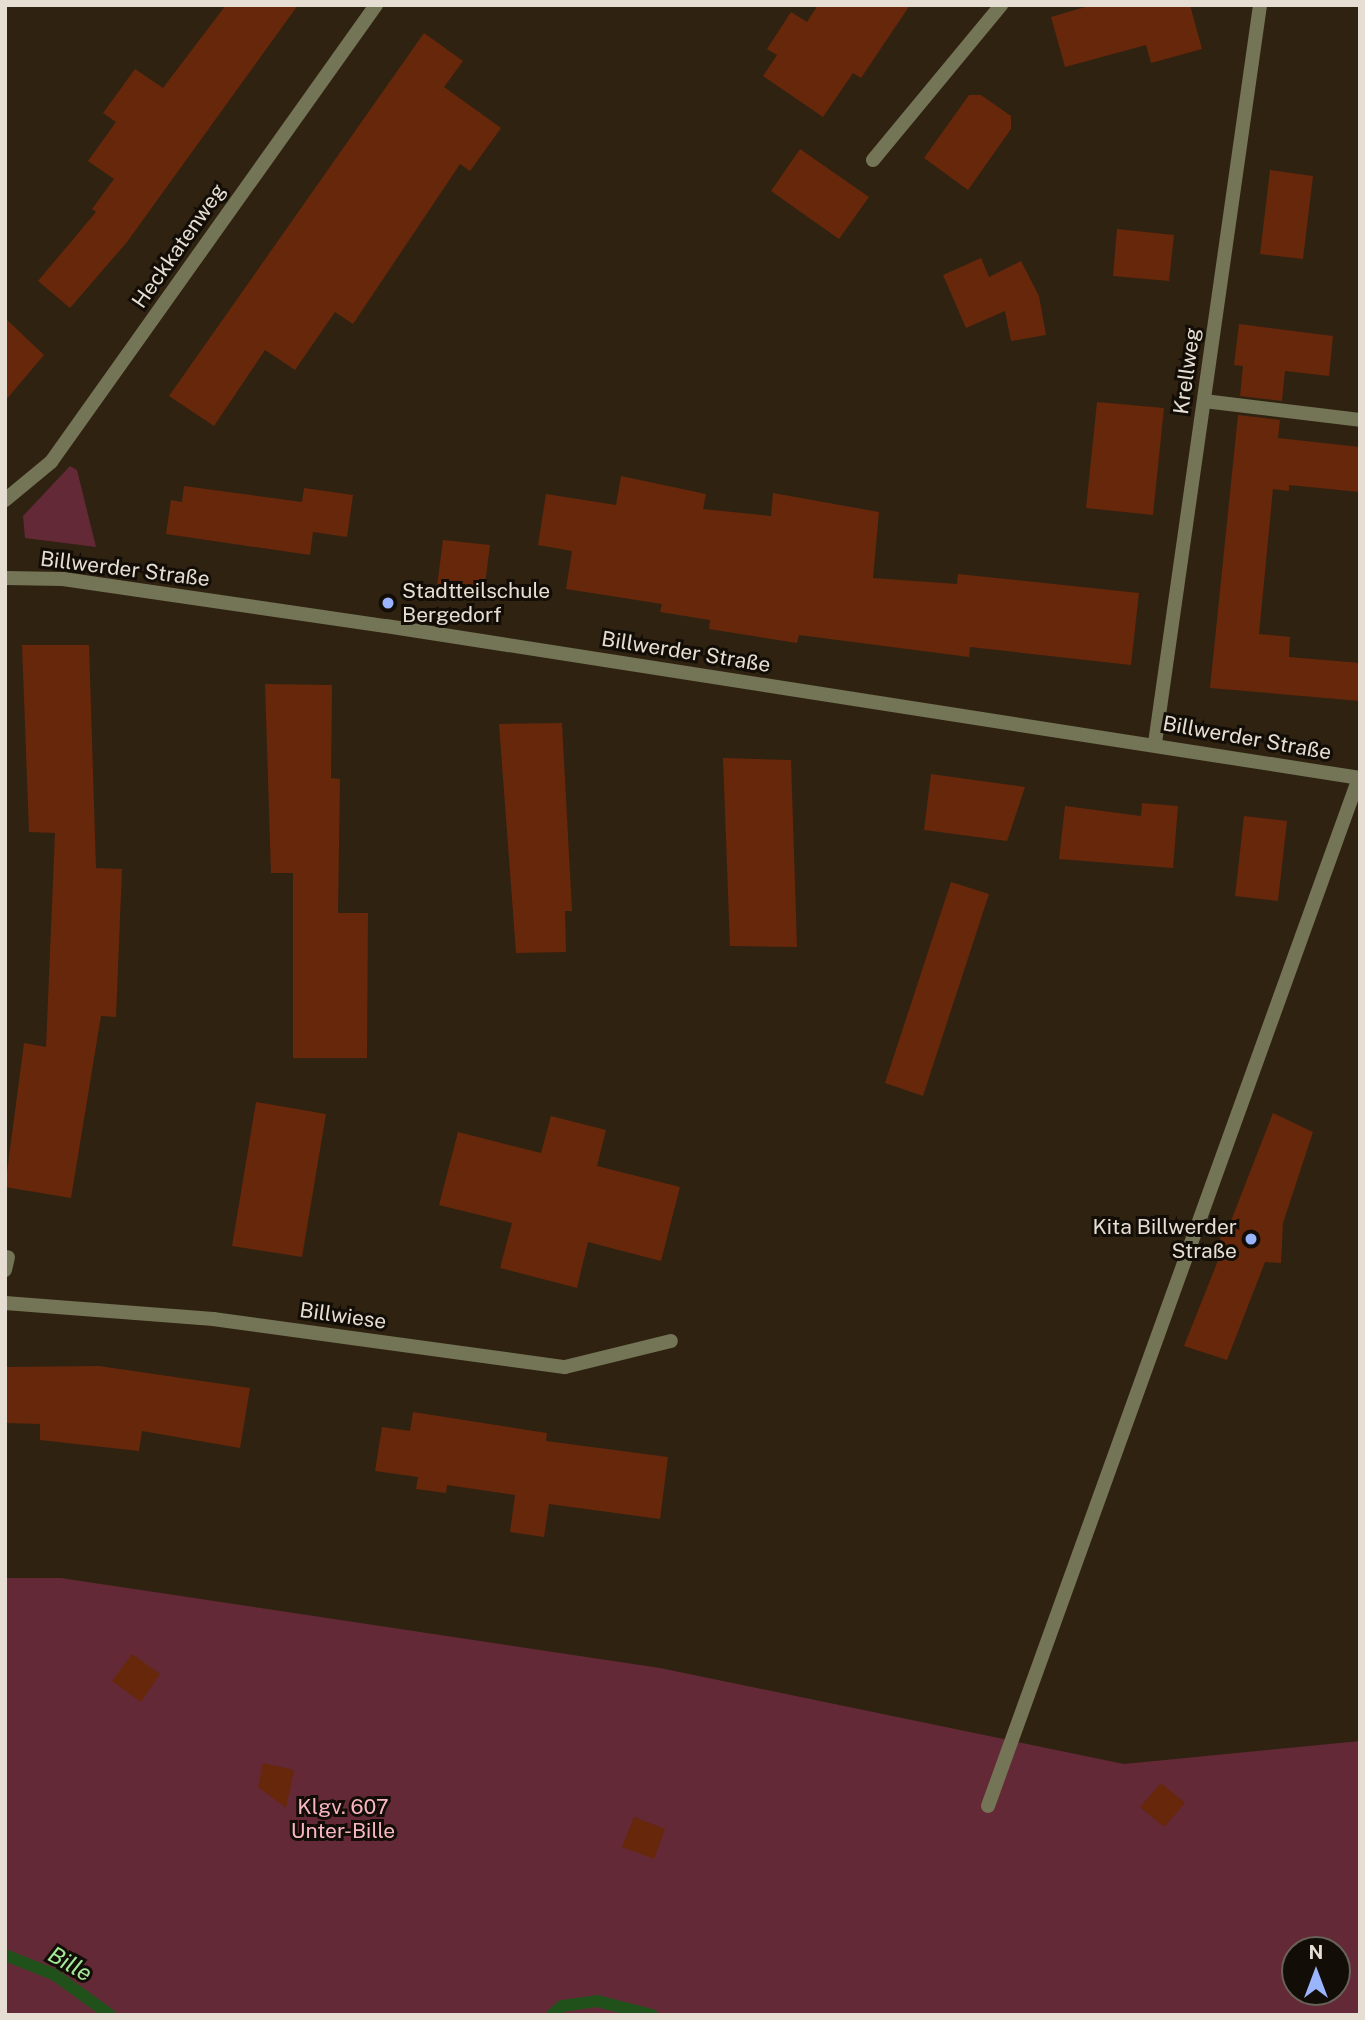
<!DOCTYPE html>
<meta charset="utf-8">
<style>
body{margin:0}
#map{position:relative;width:1365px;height:2020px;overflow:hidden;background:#2f2211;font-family:"Public Sans",sans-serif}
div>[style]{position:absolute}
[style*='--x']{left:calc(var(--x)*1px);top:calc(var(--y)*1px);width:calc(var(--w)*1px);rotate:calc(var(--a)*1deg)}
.green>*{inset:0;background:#632936}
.stream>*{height:12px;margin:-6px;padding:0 6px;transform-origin:6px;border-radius:6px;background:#21511a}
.building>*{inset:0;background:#67270b}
.service>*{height:14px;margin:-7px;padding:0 7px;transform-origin:7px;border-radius:7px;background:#747456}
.minor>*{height:14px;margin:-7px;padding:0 7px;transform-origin:7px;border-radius:7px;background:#747456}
.dots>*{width:19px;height:19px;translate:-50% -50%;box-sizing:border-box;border:4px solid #120d06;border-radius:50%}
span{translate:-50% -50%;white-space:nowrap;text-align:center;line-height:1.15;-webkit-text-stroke:6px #120d06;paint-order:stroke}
.street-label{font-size:21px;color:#e6ded3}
.poi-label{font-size:21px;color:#e6ded3}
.left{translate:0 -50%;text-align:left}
.right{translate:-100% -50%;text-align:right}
.park-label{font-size:21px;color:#f8b6c0}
.water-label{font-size:23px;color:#a3e998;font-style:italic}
.frame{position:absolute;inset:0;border:7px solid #e6ded3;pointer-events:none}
.north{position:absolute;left:1281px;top:1936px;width:70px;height:70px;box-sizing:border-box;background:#120d06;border:2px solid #676158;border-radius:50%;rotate:0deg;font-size:19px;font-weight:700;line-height:28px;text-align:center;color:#e6ded3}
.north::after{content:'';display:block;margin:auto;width:24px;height:32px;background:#9ab5fd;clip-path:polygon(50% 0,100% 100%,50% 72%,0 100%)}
</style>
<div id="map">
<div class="green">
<i style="clip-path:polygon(70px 466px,77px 470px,96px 547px,25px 538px,23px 516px)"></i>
<i style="clip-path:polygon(evenodd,5px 1578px,61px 1578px,660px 1668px,1124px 1764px,1360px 1741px,1360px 2015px,5px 2015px,5px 1578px,1295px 1950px,1337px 1950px,1337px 1992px,1295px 1992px,1295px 1950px)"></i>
</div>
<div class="stream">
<i style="--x:5;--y:1955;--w:54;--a:21.8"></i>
<i style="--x:55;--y:1975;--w:68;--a:36"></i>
<i style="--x:552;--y:2015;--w:13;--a:-42"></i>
<i style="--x:562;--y:2006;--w:35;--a:-8"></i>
<i style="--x:597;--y:2001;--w:57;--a:14.3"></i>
</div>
<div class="building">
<i style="clip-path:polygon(226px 5px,298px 5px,127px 242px,70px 308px,38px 281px,96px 212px,92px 209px,114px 179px,88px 161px,116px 122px,103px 113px,135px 69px,163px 88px)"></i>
<i style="clip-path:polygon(818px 5px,910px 5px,861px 78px,853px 73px,823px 117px,763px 76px,777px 55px,767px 49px,791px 12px,807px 22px)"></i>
<i style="clip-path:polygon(1092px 5px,1190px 5px,1202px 49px,1151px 63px,1146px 45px,1065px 67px,1051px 17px)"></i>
<i style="clip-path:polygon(424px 33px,463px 61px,444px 87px,501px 128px,470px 171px,460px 164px,353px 324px,335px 312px,295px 370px,265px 350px,214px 426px,169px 396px)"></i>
<i style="clip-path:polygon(969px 95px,981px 95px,1011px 116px,1011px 129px,968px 190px,924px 158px)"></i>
<i style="clip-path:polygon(800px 149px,869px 197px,839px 239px,771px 191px)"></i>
<i style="clip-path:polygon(1270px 170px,1313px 176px,1303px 259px,1260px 254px)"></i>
<i style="clip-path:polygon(1117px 229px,1174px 235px,1169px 281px,1113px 276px)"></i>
<i style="clip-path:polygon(981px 258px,989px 277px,1021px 261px,1039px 296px,1046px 335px,1011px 341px,1005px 311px,966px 328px,943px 275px)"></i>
<i style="clip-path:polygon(5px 318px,44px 355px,5px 401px)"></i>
<i style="clip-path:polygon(1239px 324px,1333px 336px,1329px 376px,1285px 371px,1282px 401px,1240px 396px,1243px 366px,1234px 365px)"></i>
<i style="clip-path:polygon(1097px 402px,1164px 408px,1153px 515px,1086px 508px)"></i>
<i style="clip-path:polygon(1238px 415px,1280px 420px,1278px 438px,1360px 447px,1360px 492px,1289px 485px,1289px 491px,1273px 489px,1259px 634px,1290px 637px,1289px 657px,1360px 663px,1360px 701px,1210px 688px)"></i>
<i style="clip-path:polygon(621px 476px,706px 494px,703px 509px,771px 516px,773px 493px,879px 512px,873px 578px,957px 584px,958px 574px,1139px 593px,1131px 665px,970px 647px,969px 657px,799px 635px,797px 643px,709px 629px,710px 620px,660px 612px,662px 604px,566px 589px,572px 551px,538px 545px,546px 494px,616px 505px)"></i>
<i style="clip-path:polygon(184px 486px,302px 502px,304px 488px,353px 495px,347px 537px,313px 532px,310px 555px,166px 534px,171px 500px,182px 502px)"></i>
<i style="clip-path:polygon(443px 540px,490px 545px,484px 592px,437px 586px)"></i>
<i style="clip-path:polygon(22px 645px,89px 645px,96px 868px,122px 869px,116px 1017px,101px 1016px,71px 1198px,5px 1187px,24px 1043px,46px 1047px,55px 833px,29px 832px)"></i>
<i style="clip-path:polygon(265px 684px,332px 685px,331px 778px,340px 779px,338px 913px,368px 913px,367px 1058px,293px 1058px,293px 873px,271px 873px)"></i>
<i style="clip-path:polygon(562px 723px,572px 911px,565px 911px,566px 952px,516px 953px,499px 724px)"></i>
<i style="clip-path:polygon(723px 758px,791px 760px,797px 947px,730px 946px)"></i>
<i style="clip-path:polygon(931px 774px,1025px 787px,1007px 841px,924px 830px)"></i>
<i style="clip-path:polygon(1142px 803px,1178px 806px,1173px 868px,1059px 859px,1065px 806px,1141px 816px)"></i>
<i style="clip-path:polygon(1244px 816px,1287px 821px,1278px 901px,1235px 896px)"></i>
<i style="clip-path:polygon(951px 882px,989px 894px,923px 1096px,885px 1083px)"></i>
<i style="clip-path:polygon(256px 1102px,326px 1114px,302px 1257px,232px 1246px)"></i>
<i style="clip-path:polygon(1273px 1113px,1313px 1132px,1283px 1223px,1281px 1263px,1265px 1262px,1227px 1360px,1184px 1346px,1221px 1253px,1220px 1225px,1231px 1221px)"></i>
<i style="clip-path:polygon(551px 1116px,606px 1130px,597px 1166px,680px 1187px,661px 1261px,588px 1242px,577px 1288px,500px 1268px,512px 1223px,439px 1205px,458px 1132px,541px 1153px)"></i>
<i style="clip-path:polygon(99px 1366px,250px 1388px,240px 1448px,142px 1431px,139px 1451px,40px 1440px,40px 1424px,5px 1423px,5px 1367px)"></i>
<i style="clip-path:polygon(413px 1412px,547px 1433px,546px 1441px,668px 1457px,660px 1519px,549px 1504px,544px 1537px,510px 1532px,515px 1495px,447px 1485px,446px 1493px,416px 1489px,418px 1477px,375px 1471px,382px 1427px,410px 1431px)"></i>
<i style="clip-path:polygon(132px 1654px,160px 1674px,141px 1702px,112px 1681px)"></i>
<i style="clip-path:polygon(263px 1763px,294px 1770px,286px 1808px,258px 1787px)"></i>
<i style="clip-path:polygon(1161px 1783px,1185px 1803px,1164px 1827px,1140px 1807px)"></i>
<i style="clip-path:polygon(634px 1817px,665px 1829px,654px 1859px,622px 1847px)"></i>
</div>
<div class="service">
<i style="--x:1204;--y:401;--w:157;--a:6.9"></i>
<i style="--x:5;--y:1270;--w:13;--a:-77"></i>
<i style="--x:988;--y:1806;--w:1093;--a:-70.16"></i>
</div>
<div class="minor">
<i style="--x:873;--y:160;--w:201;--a:-50.4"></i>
<i style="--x:5;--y:500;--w:60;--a:-39.6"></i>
<i style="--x:51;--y:462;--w:561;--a:-54.58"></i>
<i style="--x:5;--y:578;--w:58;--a:1"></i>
<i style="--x:63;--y:579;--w:326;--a:8.3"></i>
<i style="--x:386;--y:626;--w:986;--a:8.87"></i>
<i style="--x:1155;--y:743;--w:745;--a:-81.9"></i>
<i style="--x:5;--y:1303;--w:209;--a:4.4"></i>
<i style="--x:213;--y:1319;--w:355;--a:7.8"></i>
<i style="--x:565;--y:1367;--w:109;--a:-13.8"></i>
</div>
<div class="dots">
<i style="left:388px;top:603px;background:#9ab5fd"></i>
<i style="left:1251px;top:1239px;background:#9ab5fd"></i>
</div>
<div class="street-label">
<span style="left:179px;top:246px;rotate:-55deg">Heckkatenweg</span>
<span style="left:1187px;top:371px;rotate:-82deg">Krellweg</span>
<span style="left:125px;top:569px;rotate:7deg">Billwerder Straße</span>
<span style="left:686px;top:652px;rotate:9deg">Billwerder Straße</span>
<span style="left:1247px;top:738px;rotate:10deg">Billwerder Straße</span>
<span style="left:343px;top:1316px;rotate:8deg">Billwiese</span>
</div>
<div class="poi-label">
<span class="left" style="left:402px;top:603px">Stadtteilschule<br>Bergedorf</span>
<span class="right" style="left:1237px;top:1239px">Kita Billwerder<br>Straße</span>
</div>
<div class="park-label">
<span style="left:343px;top:1819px">Klgv. 607<br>Unter-Bille</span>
</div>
<div class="water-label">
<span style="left:70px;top:1964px;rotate:30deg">Bille</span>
</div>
<div class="frame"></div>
<div class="north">N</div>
</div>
